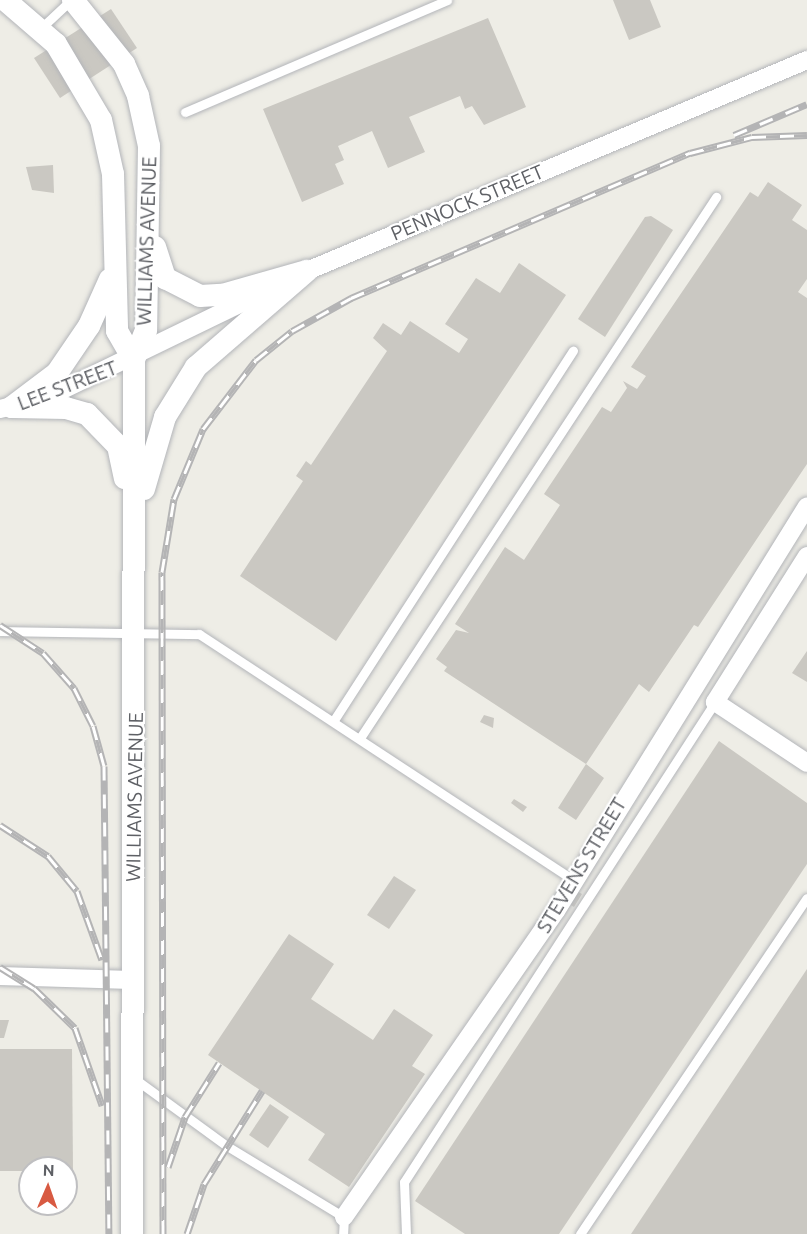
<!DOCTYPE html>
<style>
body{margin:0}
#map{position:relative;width:807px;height:1234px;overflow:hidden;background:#eeede6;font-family:Ubuntu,sans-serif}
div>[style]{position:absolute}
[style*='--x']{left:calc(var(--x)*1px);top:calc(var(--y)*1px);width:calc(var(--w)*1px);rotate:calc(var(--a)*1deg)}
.building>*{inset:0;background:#cac8c2}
.roads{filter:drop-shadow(0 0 2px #b3b5b9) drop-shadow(0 0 2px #b3b5b9)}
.service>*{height:9px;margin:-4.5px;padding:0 4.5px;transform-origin:4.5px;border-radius:4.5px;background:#fff}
.minor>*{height:18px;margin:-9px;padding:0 9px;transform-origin:9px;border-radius:9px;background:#fff}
.tertiary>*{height:22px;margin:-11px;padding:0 11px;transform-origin:11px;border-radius:11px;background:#fff}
.rail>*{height:7px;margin-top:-3.5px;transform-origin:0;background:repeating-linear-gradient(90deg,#fff 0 14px,#b4b4b5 0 28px);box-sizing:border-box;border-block:2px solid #b4b4b5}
span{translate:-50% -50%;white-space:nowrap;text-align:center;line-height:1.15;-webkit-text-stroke:4.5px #fff;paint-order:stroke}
.street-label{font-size:20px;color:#5e6065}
.north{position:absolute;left:18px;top:1156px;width:60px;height:60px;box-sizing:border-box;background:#fff;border:2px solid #bfbfc1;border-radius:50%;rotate:2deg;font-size:16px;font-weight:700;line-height:24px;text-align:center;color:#5e6065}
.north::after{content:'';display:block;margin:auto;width:21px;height:27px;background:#d85a42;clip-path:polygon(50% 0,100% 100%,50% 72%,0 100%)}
</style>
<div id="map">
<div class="building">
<i style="clip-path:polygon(613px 0,650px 0,661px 27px,629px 40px)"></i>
<i style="clip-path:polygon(111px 9px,137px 48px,60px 98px,34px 58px)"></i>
<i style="clip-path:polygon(488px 18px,526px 107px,484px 125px,472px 106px,465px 109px,460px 96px,409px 117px,425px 152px,388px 168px,372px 131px,338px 146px,344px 160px,335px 164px,344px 184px,302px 202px,263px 109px)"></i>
<i style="clip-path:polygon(53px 165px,54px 193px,32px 190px,26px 167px)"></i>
<i style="clip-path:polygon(768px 182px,802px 205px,792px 220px,807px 230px,807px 279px,798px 292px,807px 298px,807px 464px,698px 627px,694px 625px,649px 692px,639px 684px,586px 764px,604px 778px,576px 820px,558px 808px,586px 764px,444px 671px,447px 667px,436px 659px,456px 630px,469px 633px,455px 624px,505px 547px,524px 560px,560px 505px,544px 494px,602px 407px,611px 412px,627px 388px,623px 381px,637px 389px,646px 376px,631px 367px,750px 192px,758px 197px)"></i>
<i style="clip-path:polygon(651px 216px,673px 230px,605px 337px,578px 319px,645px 217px)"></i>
<i style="clip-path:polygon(519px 263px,566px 295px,336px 641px,240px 576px,303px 481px,296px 476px,306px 461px,311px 465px,387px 351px,373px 338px,383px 323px,401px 335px,410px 321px,459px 353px,468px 339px,445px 324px,476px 278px,500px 293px)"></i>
<i style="clip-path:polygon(807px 651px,807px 682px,792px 673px)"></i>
<i style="clip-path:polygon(484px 715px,494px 718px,493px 728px,480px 722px)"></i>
<i style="clip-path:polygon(719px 741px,807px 803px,807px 864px,559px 1234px,465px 1234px,415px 1201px)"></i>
<i style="clip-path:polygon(514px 799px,527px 807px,523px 812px,511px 803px)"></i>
<i style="clip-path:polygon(394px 876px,416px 890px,389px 929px,367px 915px)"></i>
<i style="clip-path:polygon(572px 888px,582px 894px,574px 907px,564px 901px)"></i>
<i style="clip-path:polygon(289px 934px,334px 964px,311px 999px,373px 1040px,394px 1009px,433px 1035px,412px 1066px,425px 1074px,349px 1187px,308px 1160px,325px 1134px,208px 1055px)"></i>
<i style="clip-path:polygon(807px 969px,807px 1234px,631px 1234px)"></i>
<i style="clip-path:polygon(0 1020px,9px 1020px,4px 1038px,0 1038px)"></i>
<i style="clip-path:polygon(0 1049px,72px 1049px,73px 1171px,0 1171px)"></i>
<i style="clip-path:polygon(270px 1104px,289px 1117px,268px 1148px,249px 1135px)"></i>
</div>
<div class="roads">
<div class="service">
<i style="--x:40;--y:29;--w:42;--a:-43.1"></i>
<i style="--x:185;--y:112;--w:285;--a:-23.1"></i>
<i style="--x:0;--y:631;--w:199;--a:0.9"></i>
<i style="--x:199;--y:634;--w:448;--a:33.3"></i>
<i style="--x:334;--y:720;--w:440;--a:-57.1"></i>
<i style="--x:360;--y:738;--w:648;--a:-56.65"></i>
<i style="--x:135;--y:1079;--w:114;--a:36.1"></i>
<i style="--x:227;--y:1146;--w:137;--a:31.3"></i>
<i style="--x:344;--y:1217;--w:17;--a:93"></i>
<i style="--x:406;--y:1234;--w:52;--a:-92.2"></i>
<i style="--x:404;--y:1182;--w:572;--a:-57.06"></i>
<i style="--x:580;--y:1234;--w:405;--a:-56"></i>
</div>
<div class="minor">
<i style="--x:0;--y:409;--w:49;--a:-14"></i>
<i style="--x:48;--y:397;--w:288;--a:-25.9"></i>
<i style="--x:307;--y:271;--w:543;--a:-22.88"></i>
<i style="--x:807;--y:556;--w:173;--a:122.2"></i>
<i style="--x:715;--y:702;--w:110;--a:33.5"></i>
<i style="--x:0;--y:976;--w:131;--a:1.7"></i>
<i style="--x:344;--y:1217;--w:372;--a:-55.3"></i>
<i style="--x:556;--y:911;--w:476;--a:-58.2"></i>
</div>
<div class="tertiary">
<i style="--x:5;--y:0;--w:67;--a:40.8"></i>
<i style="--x:56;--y:44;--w:88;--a:59.4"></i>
<i style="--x:101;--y:120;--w:55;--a:77.5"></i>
<i style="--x:113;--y:174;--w:157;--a:88.5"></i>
<i style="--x:117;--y:331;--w:34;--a:60"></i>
<i style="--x:73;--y:0;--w:82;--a:51.4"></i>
<i style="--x:124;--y:64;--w:35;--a:66"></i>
<i style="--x:138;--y:96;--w:51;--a:77.6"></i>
<i style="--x:149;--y:146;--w:184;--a:90.9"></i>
<i style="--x:146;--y:330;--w:32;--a:112"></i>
<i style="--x:134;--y:360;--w:874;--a:90.13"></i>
<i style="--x:155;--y:247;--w:33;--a:72"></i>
<i style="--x:165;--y:278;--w:39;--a:27"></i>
<i style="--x:200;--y:296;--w:22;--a:-3"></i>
<i style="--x:222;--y:295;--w:84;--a:-15.9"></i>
<i style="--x:12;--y:407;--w:54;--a:1.1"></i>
<i style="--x:66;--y:408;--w:22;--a:16"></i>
<i style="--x:87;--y:414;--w:45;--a:45.9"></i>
<i style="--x:118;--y:446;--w:33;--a:78"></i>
<i style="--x:12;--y:407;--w:56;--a:-37.1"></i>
<i style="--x:57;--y:373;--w:57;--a:-55.8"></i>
<i style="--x:89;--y:326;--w:51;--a:-65.9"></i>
<i style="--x:144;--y:489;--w:75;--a:-73.7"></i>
<i style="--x:165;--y:417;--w:59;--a:-58.2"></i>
<i style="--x:196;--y:367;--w:147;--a:-40.9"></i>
</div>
</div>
<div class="rail">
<i style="--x:734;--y:135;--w:79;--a:-23"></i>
<i style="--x:0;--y:625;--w:51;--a:33.1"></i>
<i style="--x:43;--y:653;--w:47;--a:48.5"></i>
<i style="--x:74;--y:688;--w:42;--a:63.4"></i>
<i style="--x:93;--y:726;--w:41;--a:74.6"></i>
<i style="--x:104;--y:766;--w:468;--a:89.4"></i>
<i style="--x:0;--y:825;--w:57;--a:32.9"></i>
<i style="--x:48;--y:856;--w:45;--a:50.4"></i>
<i style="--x:77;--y:891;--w:73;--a:70.1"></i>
<i style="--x:0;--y:967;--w:40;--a:32"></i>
<i style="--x:34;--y:988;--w:57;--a:44.3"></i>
<i style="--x:75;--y:1028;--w:82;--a:70.7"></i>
<i style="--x:168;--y:1167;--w:53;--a:-71.2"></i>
<i style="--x:185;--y:1117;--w:64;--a:-57.8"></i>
<i style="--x:163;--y:1234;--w:662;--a:-90.09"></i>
<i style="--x:162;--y:572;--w:74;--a:-80.7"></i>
<i style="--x:174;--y:499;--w:76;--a:-67.5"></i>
<i style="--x:203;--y:429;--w:87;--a:-52.5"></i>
<i style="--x:256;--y:360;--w:46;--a:-38.9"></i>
<i style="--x:292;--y:331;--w:68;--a:-29.2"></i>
<i style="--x:351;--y:298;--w:369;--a:-23.2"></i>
<i style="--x:690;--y:153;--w:64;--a:-14.5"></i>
<i style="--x:752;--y:137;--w:55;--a:-2.1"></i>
<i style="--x:187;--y:1234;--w:53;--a:-71.2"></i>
<i style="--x:204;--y:1184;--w:110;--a:-58.1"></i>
</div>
<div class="street-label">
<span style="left:467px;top:202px;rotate:-23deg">PENNOCK STREET</span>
<span style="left:146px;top:241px;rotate:-88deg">WILLIAMS AVENUE</span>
<span style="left:67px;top:385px;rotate:-21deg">LEE STREET</span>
<span style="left:134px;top:797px;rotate:-89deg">WILLIAMS AVENUE</span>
<span style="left:581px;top:865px;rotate:-59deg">STEVENS STREET</span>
</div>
<div class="north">N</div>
</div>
